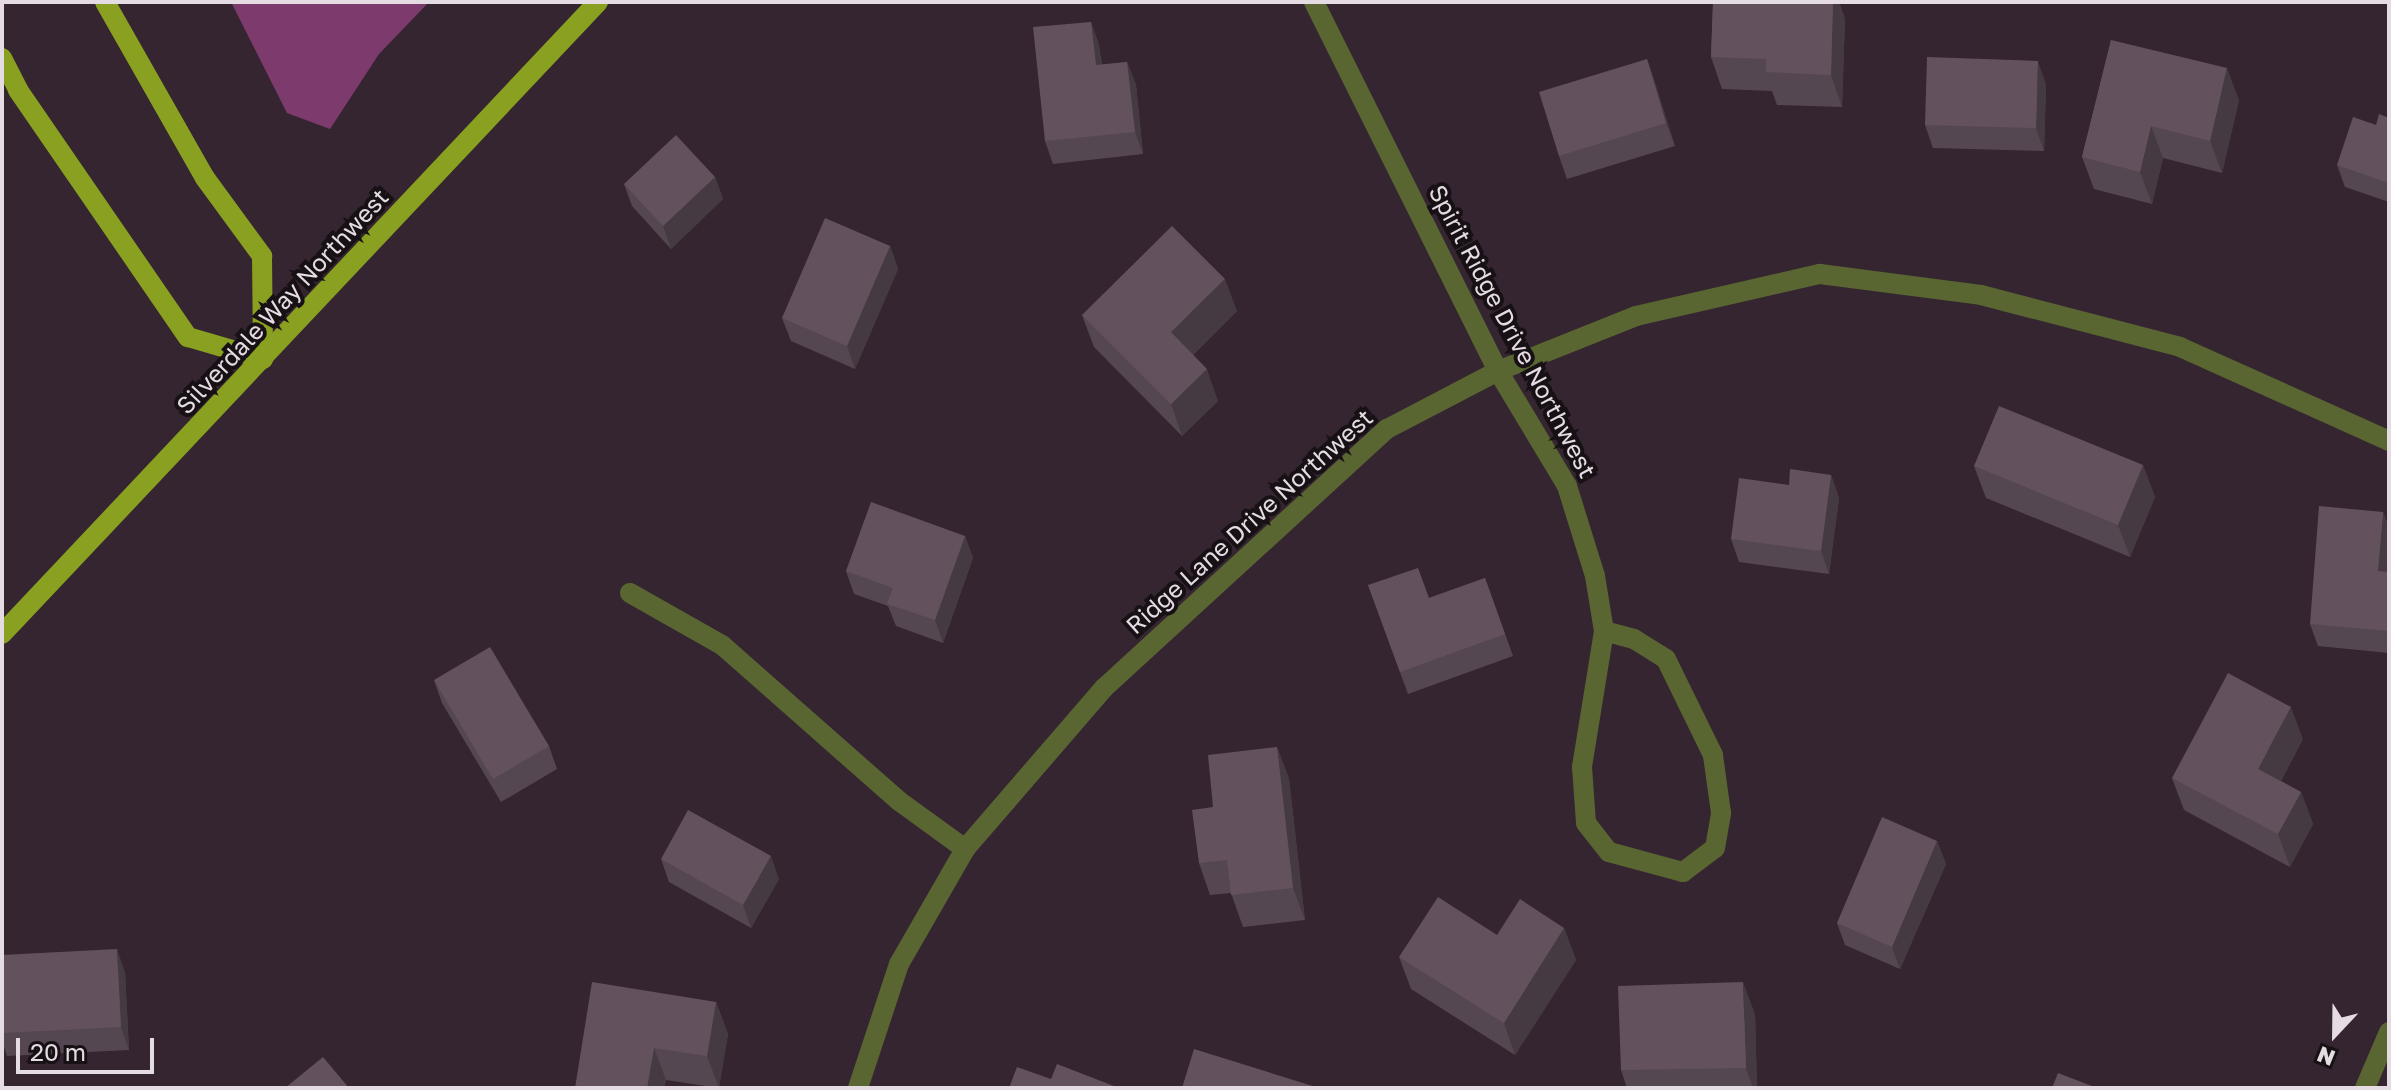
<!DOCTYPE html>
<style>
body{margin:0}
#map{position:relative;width:2391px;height:1090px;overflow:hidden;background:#342530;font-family:"Golos Text",sans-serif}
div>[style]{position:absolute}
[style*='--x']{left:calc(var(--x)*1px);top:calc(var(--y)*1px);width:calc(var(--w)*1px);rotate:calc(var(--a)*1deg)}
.forest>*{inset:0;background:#7d3b6d}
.minor>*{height:20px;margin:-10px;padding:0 10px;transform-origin:10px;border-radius:10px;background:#5a6631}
.major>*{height:20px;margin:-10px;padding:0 10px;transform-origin:10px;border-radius:10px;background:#8aa020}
.wall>*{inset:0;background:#554751}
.shaded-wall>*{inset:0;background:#453942}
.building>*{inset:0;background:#63525e}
span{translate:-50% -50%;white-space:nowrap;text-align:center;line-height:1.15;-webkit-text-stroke:8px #171115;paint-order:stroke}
.street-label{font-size:24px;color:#e5dbe2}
.frame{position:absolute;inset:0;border:4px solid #e5dbe2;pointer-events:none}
.north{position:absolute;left:2295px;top:994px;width:80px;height:80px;-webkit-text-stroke:6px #171115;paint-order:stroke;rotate:202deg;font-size:22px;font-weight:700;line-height:32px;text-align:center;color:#e5dbe2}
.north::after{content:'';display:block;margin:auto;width:28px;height:36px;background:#e5dbe2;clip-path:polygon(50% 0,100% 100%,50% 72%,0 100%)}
.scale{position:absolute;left:16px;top:1038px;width:138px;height:36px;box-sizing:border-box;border:4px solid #e5dbe2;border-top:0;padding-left:10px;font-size:24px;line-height:28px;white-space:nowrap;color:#e5dbe2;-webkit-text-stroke:6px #171115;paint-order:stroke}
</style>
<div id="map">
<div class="forest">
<i style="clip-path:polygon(231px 2px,429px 2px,379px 54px,330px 129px,287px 113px)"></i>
</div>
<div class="minor">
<i style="--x:1314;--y:2;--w:412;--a:63.5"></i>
<i style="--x:1498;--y:371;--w:134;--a:59"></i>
<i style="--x:1567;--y:486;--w:94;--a:72.7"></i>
<i style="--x:1595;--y:576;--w:56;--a:80.7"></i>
<i style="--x:1604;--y:631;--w:138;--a:99.2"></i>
<i style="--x:1582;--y:767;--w:56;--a:85.9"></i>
<i style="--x:1586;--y:823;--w:37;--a:52"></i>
<i style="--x:1609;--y:852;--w:77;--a:15.1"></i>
<i style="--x:1683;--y:872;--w:40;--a:-37"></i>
<i style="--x:1715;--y:848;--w:36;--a:-80"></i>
<i style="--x:1721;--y:813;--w:59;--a:-97.9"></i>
<i style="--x:1713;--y:755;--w:107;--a:-116.1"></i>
<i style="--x:1666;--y:659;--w:38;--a:-148"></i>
<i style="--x:1634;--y:639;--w:31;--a:-165"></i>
<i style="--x:630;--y:593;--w:106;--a:29.5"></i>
<i style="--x:722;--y:645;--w:236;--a:41.4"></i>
<i style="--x:899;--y:801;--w:82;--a:36"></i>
<i style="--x:858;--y:1088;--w:131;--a:-71.7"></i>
<i style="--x:899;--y:964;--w:133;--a:-60.1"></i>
<i style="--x:965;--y:849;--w:213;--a:-49.2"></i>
<i style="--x:1104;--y:688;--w:384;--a:-42.5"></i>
<i style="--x:1387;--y:429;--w:125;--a:-27.6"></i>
<i style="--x:1498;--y:371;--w:149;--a:-21.7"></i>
<i style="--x:1636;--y:316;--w:189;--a:-12.9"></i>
<i style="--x:1820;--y:274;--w:162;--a:7.4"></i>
<i style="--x:1981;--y:295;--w:206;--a:14.6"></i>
<i style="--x:2180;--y:347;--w:229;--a:24.2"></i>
<i style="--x:2365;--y:1088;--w:61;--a:-66.8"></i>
</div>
<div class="major">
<i style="--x:105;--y:2;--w:202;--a:60.4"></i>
<i style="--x:205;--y:178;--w:97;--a:53.8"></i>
<i style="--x:262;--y:256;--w:103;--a:89.4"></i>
<i style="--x:2;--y:58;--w:36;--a:63"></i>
<i style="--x:18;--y:90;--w:300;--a:55.5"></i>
<i style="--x:188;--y:337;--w:78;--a:16.3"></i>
<i style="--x:2;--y:634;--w:869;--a:-46.68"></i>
</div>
<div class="wall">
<i style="clip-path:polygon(1713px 2px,1839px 2px,1845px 19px,1842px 107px,1777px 105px,1772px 91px,1722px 89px,1711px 57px)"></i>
<i style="clip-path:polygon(1091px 22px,1099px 45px,1102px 65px,1127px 62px,1136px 85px,1143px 154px,1053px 164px,1045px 141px)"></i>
<i style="clip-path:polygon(2111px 40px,2239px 100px,2222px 173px,2163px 158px,2152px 204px,2094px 189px,2082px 157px)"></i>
<i style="clip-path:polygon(1647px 59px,1675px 146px,1567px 179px,1559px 156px)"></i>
<i style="clip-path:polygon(2046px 84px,2044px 151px,1933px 148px,1925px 125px)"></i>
<i style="clip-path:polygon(2389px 118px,2389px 202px,2345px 187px,2337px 165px)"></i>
<i style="clip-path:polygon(715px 177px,723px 199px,671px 249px,632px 206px,624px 184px)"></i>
<i style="clip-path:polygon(890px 246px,898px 269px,855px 369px,791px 341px,782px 318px)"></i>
<i style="clip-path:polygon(1237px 311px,1193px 355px,1218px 401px,1182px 436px,1094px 347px,1082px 315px)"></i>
<i style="clip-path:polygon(2143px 465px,2155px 497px,2130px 557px,1986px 498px,1974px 466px)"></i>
<i style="clip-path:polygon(1831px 475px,1839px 498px,1829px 574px,1739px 562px,1731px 539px,1789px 485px)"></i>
<i style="clip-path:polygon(2383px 512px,2389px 528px,2389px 653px,2318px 646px,2310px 624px)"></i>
<i style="clip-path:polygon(965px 536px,973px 558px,943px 643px,896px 626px,888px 606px,854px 594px,846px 571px)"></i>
<i style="clip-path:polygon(1485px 578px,1513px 656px,1408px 694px,1368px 585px,1429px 598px)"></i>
<i style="clip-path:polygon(434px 680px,549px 746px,557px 769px,501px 802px,442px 703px)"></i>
<i style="clip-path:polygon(2303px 739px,2281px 781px,2301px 792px,2313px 824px,2290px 867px,2184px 810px,2172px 778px)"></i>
<i style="clip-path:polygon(1277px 747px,1289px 779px,1305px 920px,1243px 927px,1231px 893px,1210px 895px,1199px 863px,1213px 807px)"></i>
<i style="clip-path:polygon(1937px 841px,1946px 864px,1900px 969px,1845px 945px,1837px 923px)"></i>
<i style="clip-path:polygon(661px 859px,779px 879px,751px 928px,669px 882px)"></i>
<i style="clip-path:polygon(1564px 928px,1576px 960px,1515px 1055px,1411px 989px,1399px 957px,1497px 935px)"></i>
<i style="clip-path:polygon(2px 955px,125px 972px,129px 1050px,7px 1056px,2px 1041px)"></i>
<i style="clip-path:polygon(716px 1002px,728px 1034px,719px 1088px,666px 1080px,664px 1088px,575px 1088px)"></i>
<i style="clip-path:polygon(1755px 1014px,1757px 1088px,1627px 1088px,1621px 1070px)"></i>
</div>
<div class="shaded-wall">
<i style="clip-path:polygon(1833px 2px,1839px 2px,1845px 19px,1842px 107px,1831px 75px)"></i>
<i style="clip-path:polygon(1091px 22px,1099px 45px,1104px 88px,1096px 65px)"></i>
<i style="clip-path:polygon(1647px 59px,1655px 82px,1675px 146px,1666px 123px)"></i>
<i style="clip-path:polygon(2038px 61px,2046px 84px,2044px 151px,2036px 128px)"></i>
<i style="clip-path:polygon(1127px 62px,1136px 85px,1143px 154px,1135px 132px)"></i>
<i style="clip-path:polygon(2227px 68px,2239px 100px,2222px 173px,2210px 141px)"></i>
<i style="clip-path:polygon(2151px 126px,2163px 158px,2152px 204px,2140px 172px)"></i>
<i style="clip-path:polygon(715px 177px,723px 199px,671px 249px,663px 226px)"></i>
<i style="clip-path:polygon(890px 246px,898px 269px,855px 369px,847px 346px)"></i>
<i style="clip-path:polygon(1225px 279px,1237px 311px,1183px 364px,1171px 332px)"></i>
<i style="clip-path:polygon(1207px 369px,1218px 401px,1182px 436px,1171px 404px)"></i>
<i style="clip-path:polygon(2143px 465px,2155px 497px,2130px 557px,2118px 525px)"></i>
<i style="clip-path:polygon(1831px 475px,1839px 498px,1829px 574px,1821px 551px)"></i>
<i style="clip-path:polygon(2383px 512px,2389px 528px,2389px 563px,2386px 594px,2378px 571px)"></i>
<i style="clip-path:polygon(965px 536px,973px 558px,943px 643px,935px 620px)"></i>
<i style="clip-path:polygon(2291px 707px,2303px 739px,2270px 801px,2258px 769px)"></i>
<i style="clip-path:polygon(1277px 747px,1289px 779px,1305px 920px,1293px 888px)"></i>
<i style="clip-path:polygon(2301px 792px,2313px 824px,2290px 867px,2278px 834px)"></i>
<i style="clip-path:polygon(1937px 841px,1946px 864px,1900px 969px,1892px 947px)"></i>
<i style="clip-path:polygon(771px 856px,779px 879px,751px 928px,743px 905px)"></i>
<i style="clip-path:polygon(1564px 928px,1576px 960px,1515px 1055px,1504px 1023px)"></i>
<i style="clip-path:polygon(117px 949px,125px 972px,129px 1050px,121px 1027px)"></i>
<i style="clip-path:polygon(1743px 982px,1755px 1014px,1757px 1088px,1753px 1088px,1746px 1068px)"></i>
<i style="clip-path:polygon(716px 1002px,728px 1034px,719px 1088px,707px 1056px)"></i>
<i style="clip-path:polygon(654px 1048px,666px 1080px,664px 1088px,647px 1088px)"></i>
</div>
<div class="building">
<i style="clip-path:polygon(1713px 2px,1833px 2px,1831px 75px,1766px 72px,1766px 59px,1711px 57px)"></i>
<i style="clip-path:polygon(1091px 22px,1096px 65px,1127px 62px,1135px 132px,1045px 141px,1033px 27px)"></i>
<i style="clip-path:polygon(2111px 40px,2227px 68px,2210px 141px,2151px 126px,2140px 172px,2082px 157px)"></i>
<i style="clip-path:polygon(1927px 57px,2038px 61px,2036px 128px,1925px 125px)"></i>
<i style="clip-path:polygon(1647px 59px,1666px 123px,1559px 156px,1539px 92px)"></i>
<i style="clip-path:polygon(2379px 114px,2389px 118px,2389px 183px,2337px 165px,2353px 117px,2376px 125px)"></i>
<i style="clip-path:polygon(676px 135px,715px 177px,663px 226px,624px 184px)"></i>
<i style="clip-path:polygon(825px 218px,890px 246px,847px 346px,782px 318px)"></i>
<i style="clip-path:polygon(1172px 226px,1225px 279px,1171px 332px,1207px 369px,1171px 404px,1082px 315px)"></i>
<i style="clip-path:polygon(1999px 406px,2143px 465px,2118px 525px,1974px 466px)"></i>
<i style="clip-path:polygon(1790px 469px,1831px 475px,1821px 551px,1731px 539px,1739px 478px,1789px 485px)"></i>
<i style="clip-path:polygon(871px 502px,965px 536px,935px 620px,887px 604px,893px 588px,846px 571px)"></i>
<i style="clip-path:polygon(2319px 506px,2383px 512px,2378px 571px,2389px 572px,2389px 631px,2310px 624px)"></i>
<i style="clip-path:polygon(1418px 568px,1429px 598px,1485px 578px,1505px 634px,1400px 672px,1368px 585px)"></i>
<i style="clip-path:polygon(490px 647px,549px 746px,493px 779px,434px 680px)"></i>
<i style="clip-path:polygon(2228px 673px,2291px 707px,2258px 769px,2301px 792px,2278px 834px,2172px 778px)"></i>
<i style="clip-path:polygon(1277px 747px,1293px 888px,1231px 895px,1227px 860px,1199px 863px,1192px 810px,1213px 807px,1208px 755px)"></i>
<i style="clip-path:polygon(688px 810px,771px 856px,743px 905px,661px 859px)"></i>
<i style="clip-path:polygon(1882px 817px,1937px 841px,1892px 947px,1837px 923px)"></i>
<i style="clip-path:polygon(1438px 897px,1497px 935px,1520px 899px,1564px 928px,1504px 1023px,1399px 957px)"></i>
<i style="clip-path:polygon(117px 949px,121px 1027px,2px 1033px,2px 955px)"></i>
<i style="clip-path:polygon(592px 982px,716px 1002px,707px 1056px,654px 1048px,647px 1088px,575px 1088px)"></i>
<i style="clip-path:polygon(1743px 982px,1746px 1068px,1621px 1070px,1618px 986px)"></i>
<i style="clip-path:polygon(1194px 1049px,1319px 1088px,1182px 1088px)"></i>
<i style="clip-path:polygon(323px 1057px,349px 1088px,285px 1088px)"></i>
<i style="clip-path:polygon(1057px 1064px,1119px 1088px,1009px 1088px,1017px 1067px,1051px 1079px)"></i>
<i style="clip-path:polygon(2058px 1073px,2097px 1088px,2052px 1088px)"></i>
</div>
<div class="street-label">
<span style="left:282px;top:301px;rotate:-47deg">Silverdale Way Northwest</span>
<span style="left:1513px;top:331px;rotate:62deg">Spirit Ridge Drive Northwest</span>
<span style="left:1249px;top:521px;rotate:-42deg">Ridge Lane Drive Northwest</span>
</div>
<div class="frame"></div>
<div class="north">N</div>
<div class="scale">20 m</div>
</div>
